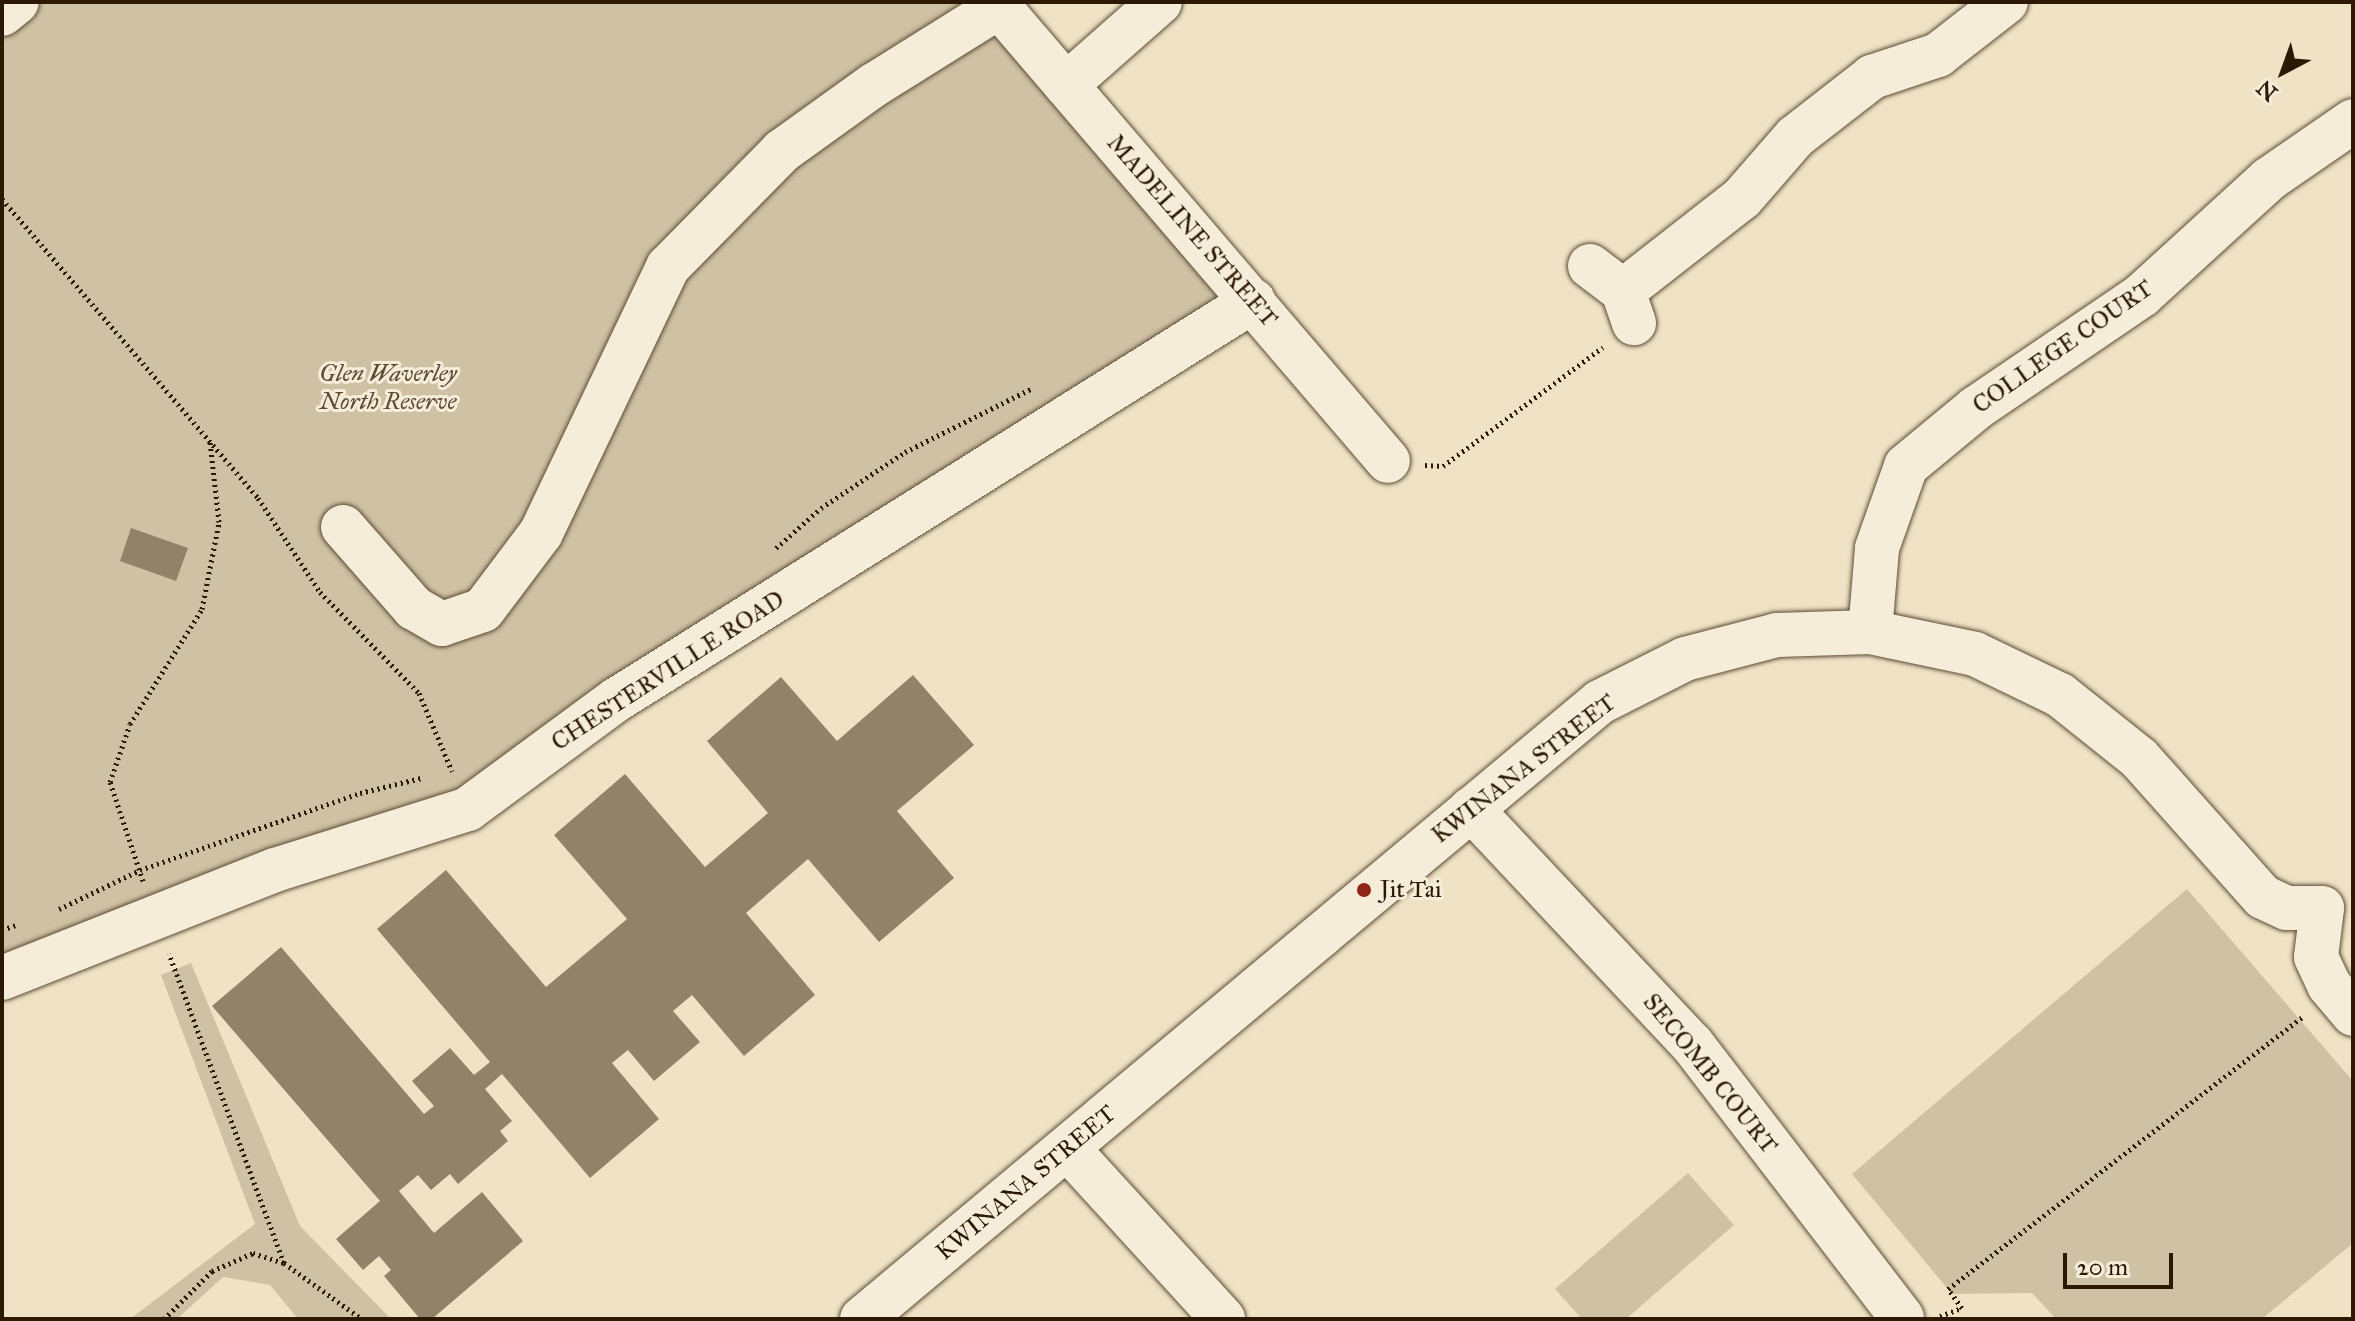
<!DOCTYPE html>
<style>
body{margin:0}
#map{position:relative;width:2355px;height:1321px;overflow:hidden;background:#f0e3c5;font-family:"IM FELL Great Primer",serif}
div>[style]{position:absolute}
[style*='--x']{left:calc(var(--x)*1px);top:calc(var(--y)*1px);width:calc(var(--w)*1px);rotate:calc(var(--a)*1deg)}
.green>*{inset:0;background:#cfc1a4}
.building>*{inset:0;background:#928268}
.path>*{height:5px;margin-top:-2.5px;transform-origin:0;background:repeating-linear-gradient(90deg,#2c1903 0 2px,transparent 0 6px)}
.roads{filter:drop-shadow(0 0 2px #5d4c34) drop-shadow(0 0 2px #5d4c34)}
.minor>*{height:44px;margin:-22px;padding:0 22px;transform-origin:22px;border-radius:22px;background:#f5edd9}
.dots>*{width:22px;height:22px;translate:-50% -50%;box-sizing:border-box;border:4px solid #f5edd9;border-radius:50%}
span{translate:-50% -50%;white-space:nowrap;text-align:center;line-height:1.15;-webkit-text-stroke:6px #f5edd9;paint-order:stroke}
.street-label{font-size:24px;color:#2c1903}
.park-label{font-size:24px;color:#5d4b33;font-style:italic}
.poi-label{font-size:24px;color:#2c1903}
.left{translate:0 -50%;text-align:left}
.frame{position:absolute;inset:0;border:4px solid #2c1903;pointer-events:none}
.north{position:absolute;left:2243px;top:32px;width:80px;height:80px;-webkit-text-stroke:6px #f5edd9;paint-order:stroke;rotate:221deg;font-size:22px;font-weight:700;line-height:32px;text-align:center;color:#2c1903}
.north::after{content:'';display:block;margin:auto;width:28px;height:36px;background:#2c1903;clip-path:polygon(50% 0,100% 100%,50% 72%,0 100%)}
.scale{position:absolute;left:2063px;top:1253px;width:110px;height:36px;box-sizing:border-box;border:4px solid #2c1903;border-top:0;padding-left:10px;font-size:24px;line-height:28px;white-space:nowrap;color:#2c1903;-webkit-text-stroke:6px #f5edd9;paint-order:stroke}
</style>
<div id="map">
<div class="green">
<i style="clip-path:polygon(30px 2px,994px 2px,1253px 301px,468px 809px,2px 978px,2px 23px)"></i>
<i style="clip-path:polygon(2187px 889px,2353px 1081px,2353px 1243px,2262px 1319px,2056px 1319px,2032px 1293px,1952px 1294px,1852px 1174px)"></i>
<i style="clip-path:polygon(191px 963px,300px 1226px,391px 1319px,298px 1319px,270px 1285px,223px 1277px,177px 1319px,130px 1319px,255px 1224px,161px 975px)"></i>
<i style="clip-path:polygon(1688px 1173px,1734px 1225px,1626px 1319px,1582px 1319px,1555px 1289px)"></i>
</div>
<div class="building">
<i style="clip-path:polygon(131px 528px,188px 548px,176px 581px,120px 561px)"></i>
<i style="clip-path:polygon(913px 675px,974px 745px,897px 811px,954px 878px,879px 942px,808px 859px,746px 913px,815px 995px,744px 1056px,692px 995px,673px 1011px,700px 1042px,654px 1081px,628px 1050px,612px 1063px,659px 1119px,590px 1178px,502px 1074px,485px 1089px,512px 1121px,500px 1131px,508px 1141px,458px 1184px,450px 1174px,431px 1190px,418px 1175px,399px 1191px,434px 1233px,482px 1192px,523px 1241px,432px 1319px,420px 1319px,384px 1276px,391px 1270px,379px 1256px,363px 1270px,336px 1239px,380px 1201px,212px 1006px,281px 947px,424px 1114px,434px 1106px,412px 1081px,450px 1048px,474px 1075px,490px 1062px,377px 929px,446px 870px,546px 987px,627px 919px,554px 835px,625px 774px,705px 867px,768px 813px,707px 741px,781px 677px,837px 741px)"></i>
</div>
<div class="path">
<i style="--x:2;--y:199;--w:394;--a:49.4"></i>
<i style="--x:258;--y:498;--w:113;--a:56.6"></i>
<i style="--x:320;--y:592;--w:141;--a:45.6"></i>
<i style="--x:419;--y:693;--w:85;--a:67.1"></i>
<i style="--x:1425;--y:465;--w:18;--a:3"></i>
<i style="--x:1443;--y:466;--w:199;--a:-36.6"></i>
<i style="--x:776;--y:548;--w:60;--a:-41.6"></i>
<i style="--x:821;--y:508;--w:101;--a:-33.7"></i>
<i style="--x:905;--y:452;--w:141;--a:-26.6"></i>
<i style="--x:143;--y:881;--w:104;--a:-108.4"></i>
<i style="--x:110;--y:782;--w:61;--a:-71"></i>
<i style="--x:130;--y:724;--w:136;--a:-57.9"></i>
<i style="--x:202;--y:609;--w:89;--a:-78.9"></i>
<i style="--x:219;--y:522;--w:81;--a:-96.4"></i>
<i style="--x:59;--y:909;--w:90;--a:-25.7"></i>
<i style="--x:140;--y:870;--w:233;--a:-19.3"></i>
<i style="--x:360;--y:793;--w:63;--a:-13.8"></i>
<i style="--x:2;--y:930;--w:15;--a:-20"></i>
<i style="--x:284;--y:1263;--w:96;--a:35.7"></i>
<i style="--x:1940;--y:1316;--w:23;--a:-20"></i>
<i style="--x:1962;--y:1308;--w:24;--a:-126"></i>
<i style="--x:1948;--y:1289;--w:446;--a:-37.5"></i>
<i style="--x:164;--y:1319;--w:68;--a:-45"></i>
<i style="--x:212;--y:1271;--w:45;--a:-23.7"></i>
<i style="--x:253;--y:1253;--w:33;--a:18"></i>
<i style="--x:284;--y:1263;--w:330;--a:-110.4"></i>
</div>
<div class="roads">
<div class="minor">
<i style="--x:995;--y:2;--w:604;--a:49.43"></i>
<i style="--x:2;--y:14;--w:19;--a:-39"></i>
<i style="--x:1066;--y:85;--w:125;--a:-41.4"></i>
<i style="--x:1590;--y:266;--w:41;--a:37.1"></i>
<i style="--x:1623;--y:291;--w:34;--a:71"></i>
<i style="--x:1623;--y:291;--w:151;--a:-38"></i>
<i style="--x:1742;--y:198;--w:81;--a:-49"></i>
<i style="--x:1795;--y:137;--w:98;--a:-37.9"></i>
<i style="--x:1872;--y:77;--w:70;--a:-18.4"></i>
<i style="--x:1938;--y:55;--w:86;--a:-37.9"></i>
<i style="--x:343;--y:527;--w:108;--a:48.8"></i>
<i style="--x:414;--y:608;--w:32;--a:30"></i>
<i style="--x:442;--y:624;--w:43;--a:-18.9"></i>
<i style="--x:483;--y:610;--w:96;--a:-53"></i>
<i style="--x:541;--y:533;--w:295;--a:-64.5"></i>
<i style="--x:668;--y:267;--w:163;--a:-45.5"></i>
<i style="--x:782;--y:151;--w:113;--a:-35.7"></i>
<i style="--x:874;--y:85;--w:147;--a:-32"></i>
<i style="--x:1870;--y:632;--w:84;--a:-85.2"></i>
<i style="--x:1877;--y:548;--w:87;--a:-70.5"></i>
<i style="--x:1906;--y:466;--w:91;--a:-39.6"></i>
<i style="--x:1976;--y:408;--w:201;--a:-34.2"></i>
<i style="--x:2142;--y:295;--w:172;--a:-42.4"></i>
<i style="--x:2269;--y:179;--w:102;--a:-34.6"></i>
<i style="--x:1471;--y:809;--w:323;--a:46.8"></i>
<i style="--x:1692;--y:1044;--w:345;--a:52.5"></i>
<i style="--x:2322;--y:908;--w:49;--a:97"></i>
<i style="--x:2316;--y:957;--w:31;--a:65"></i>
<i style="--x:2329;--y:985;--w:38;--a:50"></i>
<i style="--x:2;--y:978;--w:294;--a:-21.6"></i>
<i style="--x:275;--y:870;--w:202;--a:-17.5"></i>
<i style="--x:468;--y:809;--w:184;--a:-36.4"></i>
<i style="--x:616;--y:700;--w:752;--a:-32.06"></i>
<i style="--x:1068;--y:1149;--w:230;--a:47.6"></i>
<i style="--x:862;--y:1319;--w:962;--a:-39.9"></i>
<i style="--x:1600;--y:702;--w:95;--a:-26.8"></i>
<i style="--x:1685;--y:659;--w:95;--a:-14.6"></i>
<i style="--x:1777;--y:635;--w:93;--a:-1.8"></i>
<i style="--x:1870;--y:632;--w:107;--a:11.8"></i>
<i style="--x:1975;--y:654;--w:94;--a:25.8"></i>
<i style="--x:2060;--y:695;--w:101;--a:38.6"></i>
<i style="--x:2139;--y:758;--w:186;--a:48.3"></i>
<i style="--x:2263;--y:897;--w:26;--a:25"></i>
<i style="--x:2287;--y:908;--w:35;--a:0"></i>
</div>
</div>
<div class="dots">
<i style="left:1364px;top:890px;background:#8f2418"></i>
</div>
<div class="street-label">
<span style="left:1192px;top:231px;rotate:49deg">MADELINE STREET</span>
<span style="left:2063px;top:347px;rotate:-35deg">COLLEGE COURT</span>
<span style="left:668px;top:671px;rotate:-33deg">CHESTERVILLE ROAD</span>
<span style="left:1524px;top:769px;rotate:-38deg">KWINANA STREET</span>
<span style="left:1710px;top:1074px;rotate:51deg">SECOMB COURT</span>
<span style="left:1026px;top:1183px;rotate:-40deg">KWINANA STREET</span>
</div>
<div class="park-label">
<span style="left:388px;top:388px">Glen Waverley<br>North Reserve</span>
</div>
<div class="poi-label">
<span class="left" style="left:1380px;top:890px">Jit Tai</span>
</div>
<div class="frame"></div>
<div class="north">N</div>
<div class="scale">20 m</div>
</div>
